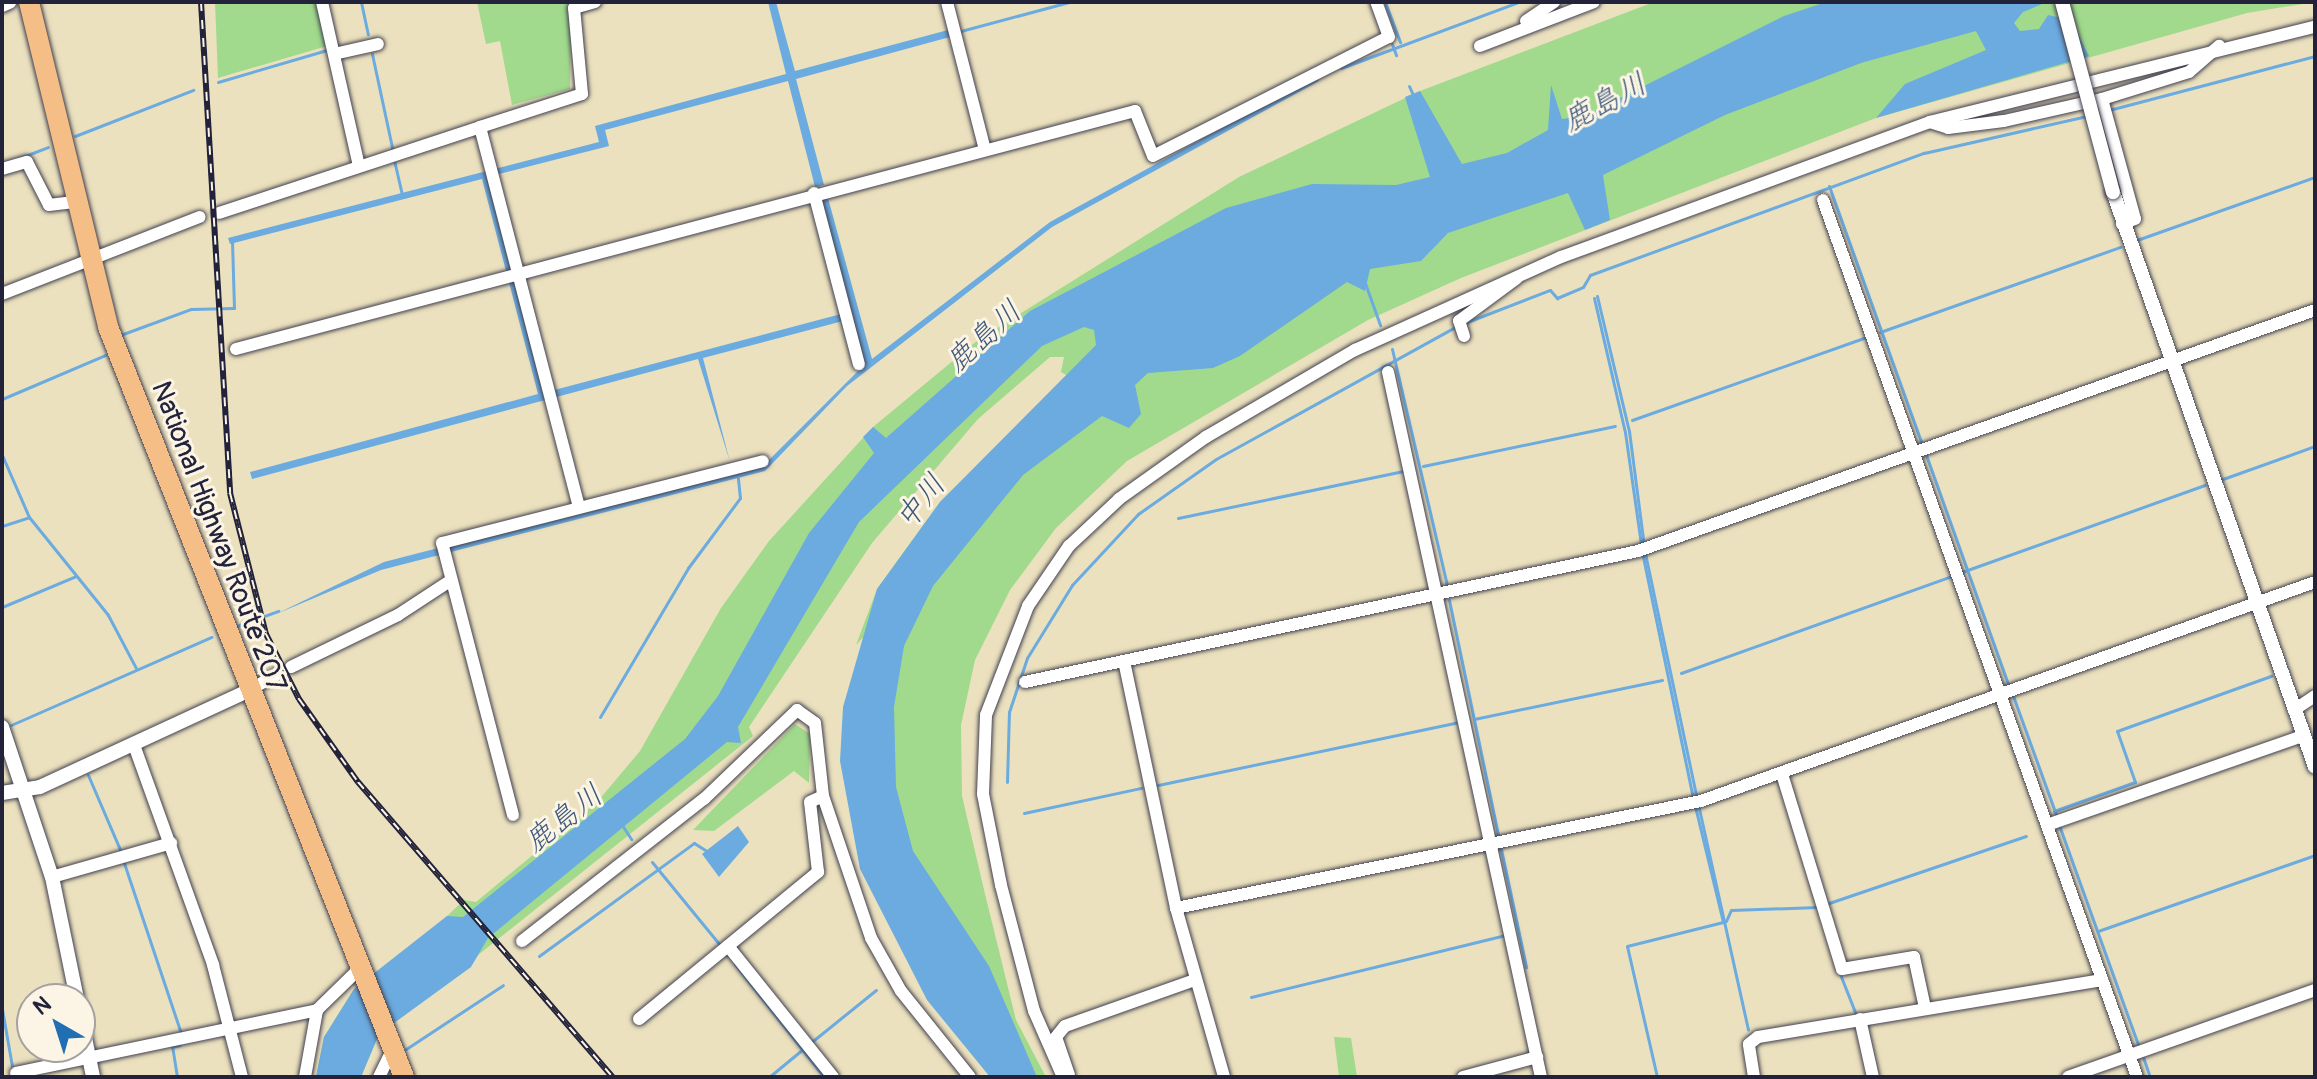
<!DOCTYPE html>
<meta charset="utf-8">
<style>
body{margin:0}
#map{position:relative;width:2317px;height:1079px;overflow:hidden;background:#ebe1be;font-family:Pangolin,"Klee One",sans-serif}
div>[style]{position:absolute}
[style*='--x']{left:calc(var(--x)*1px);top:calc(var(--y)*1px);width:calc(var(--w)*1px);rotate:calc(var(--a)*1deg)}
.green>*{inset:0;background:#a1da8c}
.water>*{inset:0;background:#6babdf}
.stream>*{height:3px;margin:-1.5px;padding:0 1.5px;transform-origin:1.5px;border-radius:1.5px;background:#6babdf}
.roads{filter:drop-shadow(0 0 2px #403f4f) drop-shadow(0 0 2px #403f4f)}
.minor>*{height:12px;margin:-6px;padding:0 6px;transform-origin:6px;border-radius:6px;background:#fff}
.tertiary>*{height:14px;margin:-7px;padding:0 7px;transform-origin:7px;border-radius:7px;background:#fff}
.trunk>*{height:20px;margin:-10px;padding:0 10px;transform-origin:10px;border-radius:10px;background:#f6be87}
.rail>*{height:6px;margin-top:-3px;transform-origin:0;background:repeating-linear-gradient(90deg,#fcf5e5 0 9px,#22223b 0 18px);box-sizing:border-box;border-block:2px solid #22223b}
.bridges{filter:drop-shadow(0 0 2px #403f4f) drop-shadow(0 0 2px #403f4f)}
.tertiary-bridge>*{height:14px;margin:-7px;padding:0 7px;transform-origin:7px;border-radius:7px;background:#fff}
span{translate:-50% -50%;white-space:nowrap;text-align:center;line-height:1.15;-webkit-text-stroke:6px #fcf5e5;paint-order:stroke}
.street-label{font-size:28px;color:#22223b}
.water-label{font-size:30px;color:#3f597d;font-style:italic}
.frame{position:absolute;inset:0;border:4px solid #22223b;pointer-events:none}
.north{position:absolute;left:16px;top:983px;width:80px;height:80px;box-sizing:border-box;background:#fcf5e5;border:2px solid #a5a1a1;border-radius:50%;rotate:321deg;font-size:22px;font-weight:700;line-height:32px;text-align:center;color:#22223b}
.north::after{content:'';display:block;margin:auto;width:28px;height:36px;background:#1f6fb2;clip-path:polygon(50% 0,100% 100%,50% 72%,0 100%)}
</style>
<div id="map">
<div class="green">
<i style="clip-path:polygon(215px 2px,317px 2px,327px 46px,218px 78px)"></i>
<i style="clip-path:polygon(477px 2px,571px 2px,570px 89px,512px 105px,500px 41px,486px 44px)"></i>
<i style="clip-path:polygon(1654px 2px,1880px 2px,1568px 135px,1036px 313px,901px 443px,689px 747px,316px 1077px,324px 1037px,354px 989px,407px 954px,464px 900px,476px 902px,598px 801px,640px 751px,721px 608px,769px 541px,873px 427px,978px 340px,1239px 177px,1420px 91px)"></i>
<i style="clip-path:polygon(1970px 2px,2315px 2px,2247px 13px,1876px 118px,1461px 278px,1368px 320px,1127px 461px,1056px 528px,1010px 590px,975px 660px,961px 725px,962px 796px,985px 894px,1016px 1020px,1046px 1077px,1021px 1077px,880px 831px,881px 646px,1096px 382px,1333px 269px)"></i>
<i style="clip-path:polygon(1152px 321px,856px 645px,877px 589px,940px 502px,1068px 376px,1061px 372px,1064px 357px,1050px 357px,978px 419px,872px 543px,749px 727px,753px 736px,379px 1034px,361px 1077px,344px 1077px,346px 1058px,719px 736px,846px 522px,1047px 328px)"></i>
<i style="clip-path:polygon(795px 724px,810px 734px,809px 783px,794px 771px,714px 831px,693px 830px)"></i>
<i style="clip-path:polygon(1334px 1037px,1351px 1038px,1357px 1077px,1339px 1077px)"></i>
</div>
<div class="water">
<i style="clip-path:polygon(768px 2px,776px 2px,795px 71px,948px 30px,950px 37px,796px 79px,824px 185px,815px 187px,788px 81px,605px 130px,609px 146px,487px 177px,543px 393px,841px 314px,843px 321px,703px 358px,730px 462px,698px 359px,252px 479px,250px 472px,538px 394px,482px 179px,230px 244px,228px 238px,599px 142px,595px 126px,786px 74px)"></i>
<i style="clip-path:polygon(1826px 2px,2047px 2px,2023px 12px,2014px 23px,2020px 31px,2039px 29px,2048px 15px,2071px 20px,2089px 56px,1876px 118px,1905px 84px,1986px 50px,1976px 31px,1861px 63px,1725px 115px,1603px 175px,1610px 220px,1585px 230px,1568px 193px,1448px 233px,1421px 261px,1370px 269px,1365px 291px,1347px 282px,1240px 356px,1213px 368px,1148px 373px,1135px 385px,1141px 414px,1129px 428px,1102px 416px,1023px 475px,933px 586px,904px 646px,894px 707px,896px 787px,913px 851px,989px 966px,1037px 1077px,990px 1077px,927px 1000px,860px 869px,840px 761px,843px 707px,877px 589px,940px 502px,1096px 345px,1094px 330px,1084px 327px,1042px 346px,859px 522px,738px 727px,741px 743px,727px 742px,488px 938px,471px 967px,379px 1034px,361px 1077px,316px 1077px,324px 1037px,354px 989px,447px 916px,463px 917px,685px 739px,718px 696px,809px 533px,874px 453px,863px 437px,873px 427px,886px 438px,1030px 311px,1226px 208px,1312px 184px,1396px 185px,1430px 177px,1405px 97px,1420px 91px,1462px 164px,1507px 153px,1548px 130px,1551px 85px,1562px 119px,1584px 116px,1784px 16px)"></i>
<i style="clip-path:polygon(1317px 76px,1319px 81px,1052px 227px,847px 386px,765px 471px,381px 570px,276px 614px,384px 562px,765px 464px,864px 365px,820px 201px,828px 198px,872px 359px,1050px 222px)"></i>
<i style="clip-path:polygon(738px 826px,749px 842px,719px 877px,702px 854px)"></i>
</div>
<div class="stream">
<i style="--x:361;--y:2;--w:33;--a:78"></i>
<i style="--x:1385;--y:2;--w:43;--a:69.4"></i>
<i style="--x:957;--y:32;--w:116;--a:-15"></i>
<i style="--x:1392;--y:44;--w:12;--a:70"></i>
<i style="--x:372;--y:54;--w:100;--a:77.9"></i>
<i style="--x:1341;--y:68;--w:189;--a:-20.4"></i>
<i style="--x:218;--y:82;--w:117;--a:-16.4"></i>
<i style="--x:1409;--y:86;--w:12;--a:66"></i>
<i style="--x:2109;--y:110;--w:213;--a:-14.7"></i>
<i style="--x:75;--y:136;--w:127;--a:-21.3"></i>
<i style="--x:17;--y:159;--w:33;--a:-21"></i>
<i style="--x:394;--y:160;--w:37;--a:77"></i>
<i style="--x:1829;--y:186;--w:275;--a:70.2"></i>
<i style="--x:2134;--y:241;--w:192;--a:-19.5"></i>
<i style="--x:1365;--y:283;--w:45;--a:70.3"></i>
<i style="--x:1597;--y:296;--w:139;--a:76.7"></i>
<i style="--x:1629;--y:431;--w:116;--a:82.6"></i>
<i style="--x:1594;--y:298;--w:138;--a:77"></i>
<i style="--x:1625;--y:432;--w:113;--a:81.9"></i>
<i style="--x:1467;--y:322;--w:89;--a:-21.1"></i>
<i style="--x:1550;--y:290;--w:11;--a:49"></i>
<i style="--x:1557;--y:298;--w:28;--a:-23"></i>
<i style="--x:1583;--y:287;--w:14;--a:-60"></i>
<i style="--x:1590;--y:275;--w:356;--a:-20.1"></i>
<i style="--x:1924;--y:153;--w:167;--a:-12.8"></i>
<i style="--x:1880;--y:332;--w:255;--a:-19.5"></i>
<i style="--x:123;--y:334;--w:72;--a:-20.2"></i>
<i style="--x:191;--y:309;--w:43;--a:-1.3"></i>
<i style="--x:234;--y:308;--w:68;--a:-91.7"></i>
<i style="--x:1392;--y:349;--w:243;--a:76.9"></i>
<i style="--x:2;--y:399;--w:112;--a:-23.1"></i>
<i style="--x:1632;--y:420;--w:251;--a:-19.5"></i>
<i style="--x:1925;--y:452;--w:249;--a:70.3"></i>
<i style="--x:2;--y:455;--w:68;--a:66.5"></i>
<i style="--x:29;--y:517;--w:126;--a:51.1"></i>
<i style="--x:108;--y:615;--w:60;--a:62.2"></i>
<i style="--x:1423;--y:466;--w:196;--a:-11.8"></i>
<i style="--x:2220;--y:480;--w:101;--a:-19.7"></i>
<i style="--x:1178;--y:518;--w:229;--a:-11.8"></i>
<i style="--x:2;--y:526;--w:28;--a:-18"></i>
<i style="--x:1642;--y:552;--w:252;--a:78.3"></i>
<i style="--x:1645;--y:553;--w:248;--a:78.1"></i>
<i style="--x:1959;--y:573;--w:261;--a:-19.7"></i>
<i style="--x:1449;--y:600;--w:240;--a:78.2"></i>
<i style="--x:2;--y:607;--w:80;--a:-22.7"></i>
<i style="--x:237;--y:626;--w:44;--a:-20.1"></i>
<i style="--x:1681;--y:673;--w:288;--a:-19.7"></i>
<i style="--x:2012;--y:693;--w:132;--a:70.1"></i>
<i style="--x:600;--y:717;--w:173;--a:-59.4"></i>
<i style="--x:688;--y:568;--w:87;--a:-53.4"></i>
<i style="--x:740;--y:498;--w:20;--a:-96"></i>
<i style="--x:1474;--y:719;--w:192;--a:-11.7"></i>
<i style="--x:11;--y:725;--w:219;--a:-23.7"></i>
<i style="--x:88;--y:775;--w:84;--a:66.8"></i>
<i style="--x:1007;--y:782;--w:70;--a:-88.4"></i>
<i style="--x:1009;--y:712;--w:57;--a:-71.6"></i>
<i style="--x:1027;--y:658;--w:86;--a:-58.3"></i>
<i style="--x:1072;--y:585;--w:97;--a:-47.1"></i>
<i style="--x:1138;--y:514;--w:95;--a:-35.2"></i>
<i style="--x:1216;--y:459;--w:275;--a:-28.9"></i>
<i style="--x:1158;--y:785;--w:304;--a:-11.8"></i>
<i style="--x:1698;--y:804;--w:231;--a:77.5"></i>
<i style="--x:2054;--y:811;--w:86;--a:-19.7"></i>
<i style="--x:2135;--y:782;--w:54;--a:-109.4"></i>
<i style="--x:2117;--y:731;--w:164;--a:-19.7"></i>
<i style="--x:1024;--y:813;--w:120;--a:-12.1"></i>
<i style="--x:622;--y:825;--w:17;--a:57"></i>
<i style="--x:2059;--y:825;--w:236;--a:70.2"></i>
<i style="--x:1501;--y:849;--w:121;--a:78"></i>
<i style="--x:123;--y:860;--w:182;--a:71.5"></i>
<i style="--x:652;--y:862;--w:107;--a:50.7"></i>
<i style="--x:1829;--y:903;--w:208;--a:-18.8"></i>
<i style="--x:1726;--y:921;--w:12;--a:-66"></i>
<i style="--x:1731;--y:910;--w:87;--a:-2"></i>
<i style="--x:2098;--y:931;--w:230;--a:-19.3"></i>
<i style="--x:539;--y:956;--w:192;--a:-36.1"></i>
<i style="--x:694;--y:843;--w:15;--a:32"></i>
<i style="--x:735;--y:964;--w:144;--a:51.8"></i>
<i style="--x:1840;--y:974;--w:41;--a:68.5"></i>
<i style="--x:1251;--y:997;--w:262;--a:-13.7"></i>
<i style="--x:2;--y:1009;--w:64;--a:80.1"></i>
<i style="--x:809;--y:1044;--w:86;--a:-38.9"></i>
<i style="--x:406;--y:1049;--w:116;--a:-33.4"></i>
<i style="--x:2142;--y:1054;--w:24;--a:71"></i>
<i style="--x:177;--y:1077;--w:30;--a:-99"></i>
<i style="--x:172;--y:1047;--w:8;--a:-14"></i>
<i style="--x:390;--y:1077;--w:3;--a:-72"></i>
<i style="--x:769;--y:1077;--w:44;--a:-39.5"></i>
<i style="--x:1657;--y:1077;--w:134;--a:-102.9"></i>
<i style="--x:1627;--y:946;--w:99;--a:-14"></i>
<i style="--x:1723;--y:922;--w:119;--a:-103.6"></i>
</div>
<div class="roads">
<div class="minor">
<i style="--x:322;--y:2;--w:164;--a:77.3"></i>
<i style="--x:947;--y:2;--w:149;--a:75.6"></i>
<i style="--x:1526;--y:21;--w:34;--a:-34"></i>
<i style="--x:1480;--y:46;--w:122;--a:-21.1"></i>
<i style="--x:334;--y:54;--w:45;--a:-12.8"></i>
<i style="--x:2102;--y:99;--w:124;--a:74.6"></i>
<i style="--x:2135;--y:219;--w:14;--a:159"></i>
<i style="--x:1930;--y:122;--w:19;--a:18"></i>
<i style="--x:1948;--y:128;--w:56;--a:-7.1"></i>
<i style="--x:2004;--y:121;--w:100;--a:-12.7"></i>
<i style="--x:2102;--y:99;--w:91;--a:-17.2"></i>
<i style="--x:2189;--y:72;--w:40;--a:-41"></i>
<i style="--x:480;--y:127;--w:107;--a:-17.9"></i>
<i style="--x:582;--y:94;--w:86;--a:-95.3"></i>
<i style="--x:574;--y:8;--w:22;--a:-16"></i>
<i style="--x:2;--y:169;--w:26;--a:-16"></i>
<i style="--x:27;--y:162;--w:48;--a:62.9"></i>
<i style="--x:49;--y:205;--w:23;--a:-7"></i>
<i style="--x:814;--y:193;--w:177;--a:75.3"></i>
<i style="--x:1823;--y:200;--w:932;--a:70.3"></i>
<i style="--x:219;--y:213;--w:275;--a:-18.2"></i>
<i style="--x:480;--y:127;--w:393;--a:75.4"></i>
<i style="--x:2;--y:294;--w:212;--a:-21.3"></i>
<i style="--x:1464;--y:336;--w:16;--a:-108"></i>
<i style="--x:1459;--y:321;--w:72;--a:-36.6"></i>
<i style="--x:236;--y:349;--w:930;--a:-14.83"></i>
<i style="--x:1135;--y:111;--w:48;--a:68.2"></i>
<i style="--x:1153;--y:156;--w:264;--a:-26.8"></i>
<i style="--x:1389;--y:37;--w:37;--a:-110"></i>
<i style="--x:1388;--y:372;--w:721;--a:77.76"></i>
<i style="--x:1124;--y:661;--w:252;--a:78.1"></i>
<i style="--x:1176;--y:908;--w:176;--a:74.1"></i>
<i style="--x:291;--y:667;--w:119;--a:-25.9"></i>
<i style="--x:398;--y:615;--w:62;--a:-33.2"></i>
<i style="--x:1025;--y:682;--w:627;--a:-12.06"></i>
<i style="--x:1638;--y:551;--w:719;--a:-19.59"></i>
<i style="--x:248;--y:691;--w:34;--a:-30"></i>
<i style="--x:2294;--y:710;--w:25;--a:-34"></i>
<i style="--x:134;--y:745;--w:234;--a:70.2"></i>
<i style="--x:213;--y:965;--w:116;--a:75.5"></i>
<i style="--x:1782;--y:774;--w:204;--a:72.9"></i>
<i style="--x:1842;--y:969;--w:73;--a:-9.5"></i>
<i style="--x:1914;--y:957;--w:52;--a:77.8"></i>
<i style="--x:513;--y:815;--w:281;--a:-104.6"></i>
<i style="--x:442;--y:543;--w:331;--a:-14.3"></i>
<i style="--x:2047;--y:825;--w:271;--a:-19.2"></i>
<i style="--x:52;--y:877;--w:124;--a:-15.9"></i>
<i style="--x:1176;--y:908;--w:536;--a:-11.52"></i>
<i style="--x:1701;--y:801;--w:652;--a:-19.63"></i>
<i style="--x:522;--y:941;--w:231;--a:-38"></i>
<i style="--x:704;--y:799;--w:129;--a:-43.7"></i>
<i style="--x:797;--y:710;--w:22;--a:36"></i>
<i style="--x:815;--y:723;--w:73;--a:83.7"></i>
<i style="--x:823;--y:796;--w:150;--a:71.3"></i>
<i style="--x:871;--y:938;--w:61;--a:60.5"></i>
<i style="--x:901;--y:991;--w:110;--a:51.3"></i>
<i style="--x:728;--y:946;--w:168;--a:51.3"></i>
<i style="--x:639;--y:1019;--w:232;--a:-39.4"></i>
<i style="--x:818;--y:872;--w:70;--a:-96.5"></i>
<i style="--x:810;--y:802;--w:14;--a:-25"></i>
<i style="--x:1860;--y:1019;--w:59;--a:77.4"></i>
<i style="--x:16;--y:1073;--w:308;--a:-11.8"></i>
<i style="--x:317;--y:1010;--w:60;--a:-44.3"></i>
<i style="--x:1069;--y:1075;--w:40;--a:-108.9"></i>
<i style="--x:1056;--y:1037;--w:14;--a:-51"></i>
<i style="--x:1065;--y:1026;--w:138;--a:-19.5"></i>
<i style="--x:305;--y:1077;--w:68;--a:-79.8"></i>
<i style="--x:379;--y:1077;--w:30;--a:-64"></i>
<i style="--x:1063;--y:1077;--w:72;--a:-113.7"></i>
<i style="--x:1034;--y:1011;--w:130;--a:-104.7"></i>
<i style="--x:1001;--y:885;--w:93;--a:-101.2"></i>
<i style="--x:983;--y:794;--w:79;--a:-87.8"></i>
<i style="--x:986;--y:715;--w:117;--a:-68.9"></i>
<i style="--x:1028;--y:606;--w:73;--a:-55.7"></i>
<i style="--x:1069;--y:546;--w:69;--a:-43.2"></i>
<i style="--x:1119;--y:499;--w:107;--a:-35.5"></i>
<i style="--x:1206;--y:437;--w:173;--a:-30.3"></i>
<i style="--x:1355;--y:350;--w:226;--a:-24.3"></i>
<i style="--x:1561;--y:257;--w:393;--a:-20.1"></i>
<i style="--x:1930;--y:122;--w:397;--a:-13.9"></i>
<i style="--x:1463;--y:1077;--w:77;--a:-15.1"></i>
<i style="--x:1754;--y:1077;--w:33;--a:-99"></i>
<i style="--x:1749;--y:1044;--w:11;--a:-38"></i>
<i style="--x:1758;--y:1037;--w:349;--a:-9.4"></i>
<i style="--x:2068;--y:1077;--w:262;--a:-19.4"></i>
</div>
<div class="tertiary">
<i style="--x:2;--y:5;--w:8;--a:-23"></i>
<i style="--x:2113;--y:192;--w:609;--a:70.64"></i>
<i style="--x:2;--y:727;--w:158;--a:71.6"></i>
<i style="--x:52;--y:877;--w:204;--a:78.4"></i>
<i style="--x:2;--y:793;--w:38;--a:-9"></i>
<i style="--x:40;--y:787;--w:229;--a:-24.8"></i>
</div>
<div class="trunk">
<i style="--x:29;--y:2;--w:334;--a:76.3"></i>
<i style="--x:108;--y:327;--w:806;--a:68.46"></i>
</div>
</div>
<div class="rail">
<i style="--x:201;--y:2;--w:492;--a:86.6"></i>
<i style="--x:230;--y:493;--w:146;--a:75.7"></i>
<i style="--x:266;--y:634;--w:73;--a:63.1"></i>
<i style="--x:299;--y:699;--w:102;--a:54.6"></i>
<i style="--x:358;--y:782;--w:390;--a:49.2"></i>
</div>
<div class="bridges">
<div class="tertiary-bridge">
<i style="--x:2062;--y:2;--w:197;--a:75"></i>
</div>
</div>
<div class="street-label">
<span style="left:218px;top:537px;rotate:69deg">National Highway Route 207</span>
</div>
<div class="water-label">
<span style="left:1605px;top:103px;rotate:-28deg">鹿島川</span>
<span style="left:984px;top:337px;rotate:-42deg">鹿島川</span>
<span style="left:921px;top:502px;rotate:-51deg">中川</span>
<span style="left:564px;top:819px;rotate:-38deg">鹿島川</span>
</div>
<div class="frame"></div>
<div class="north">N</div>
</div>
